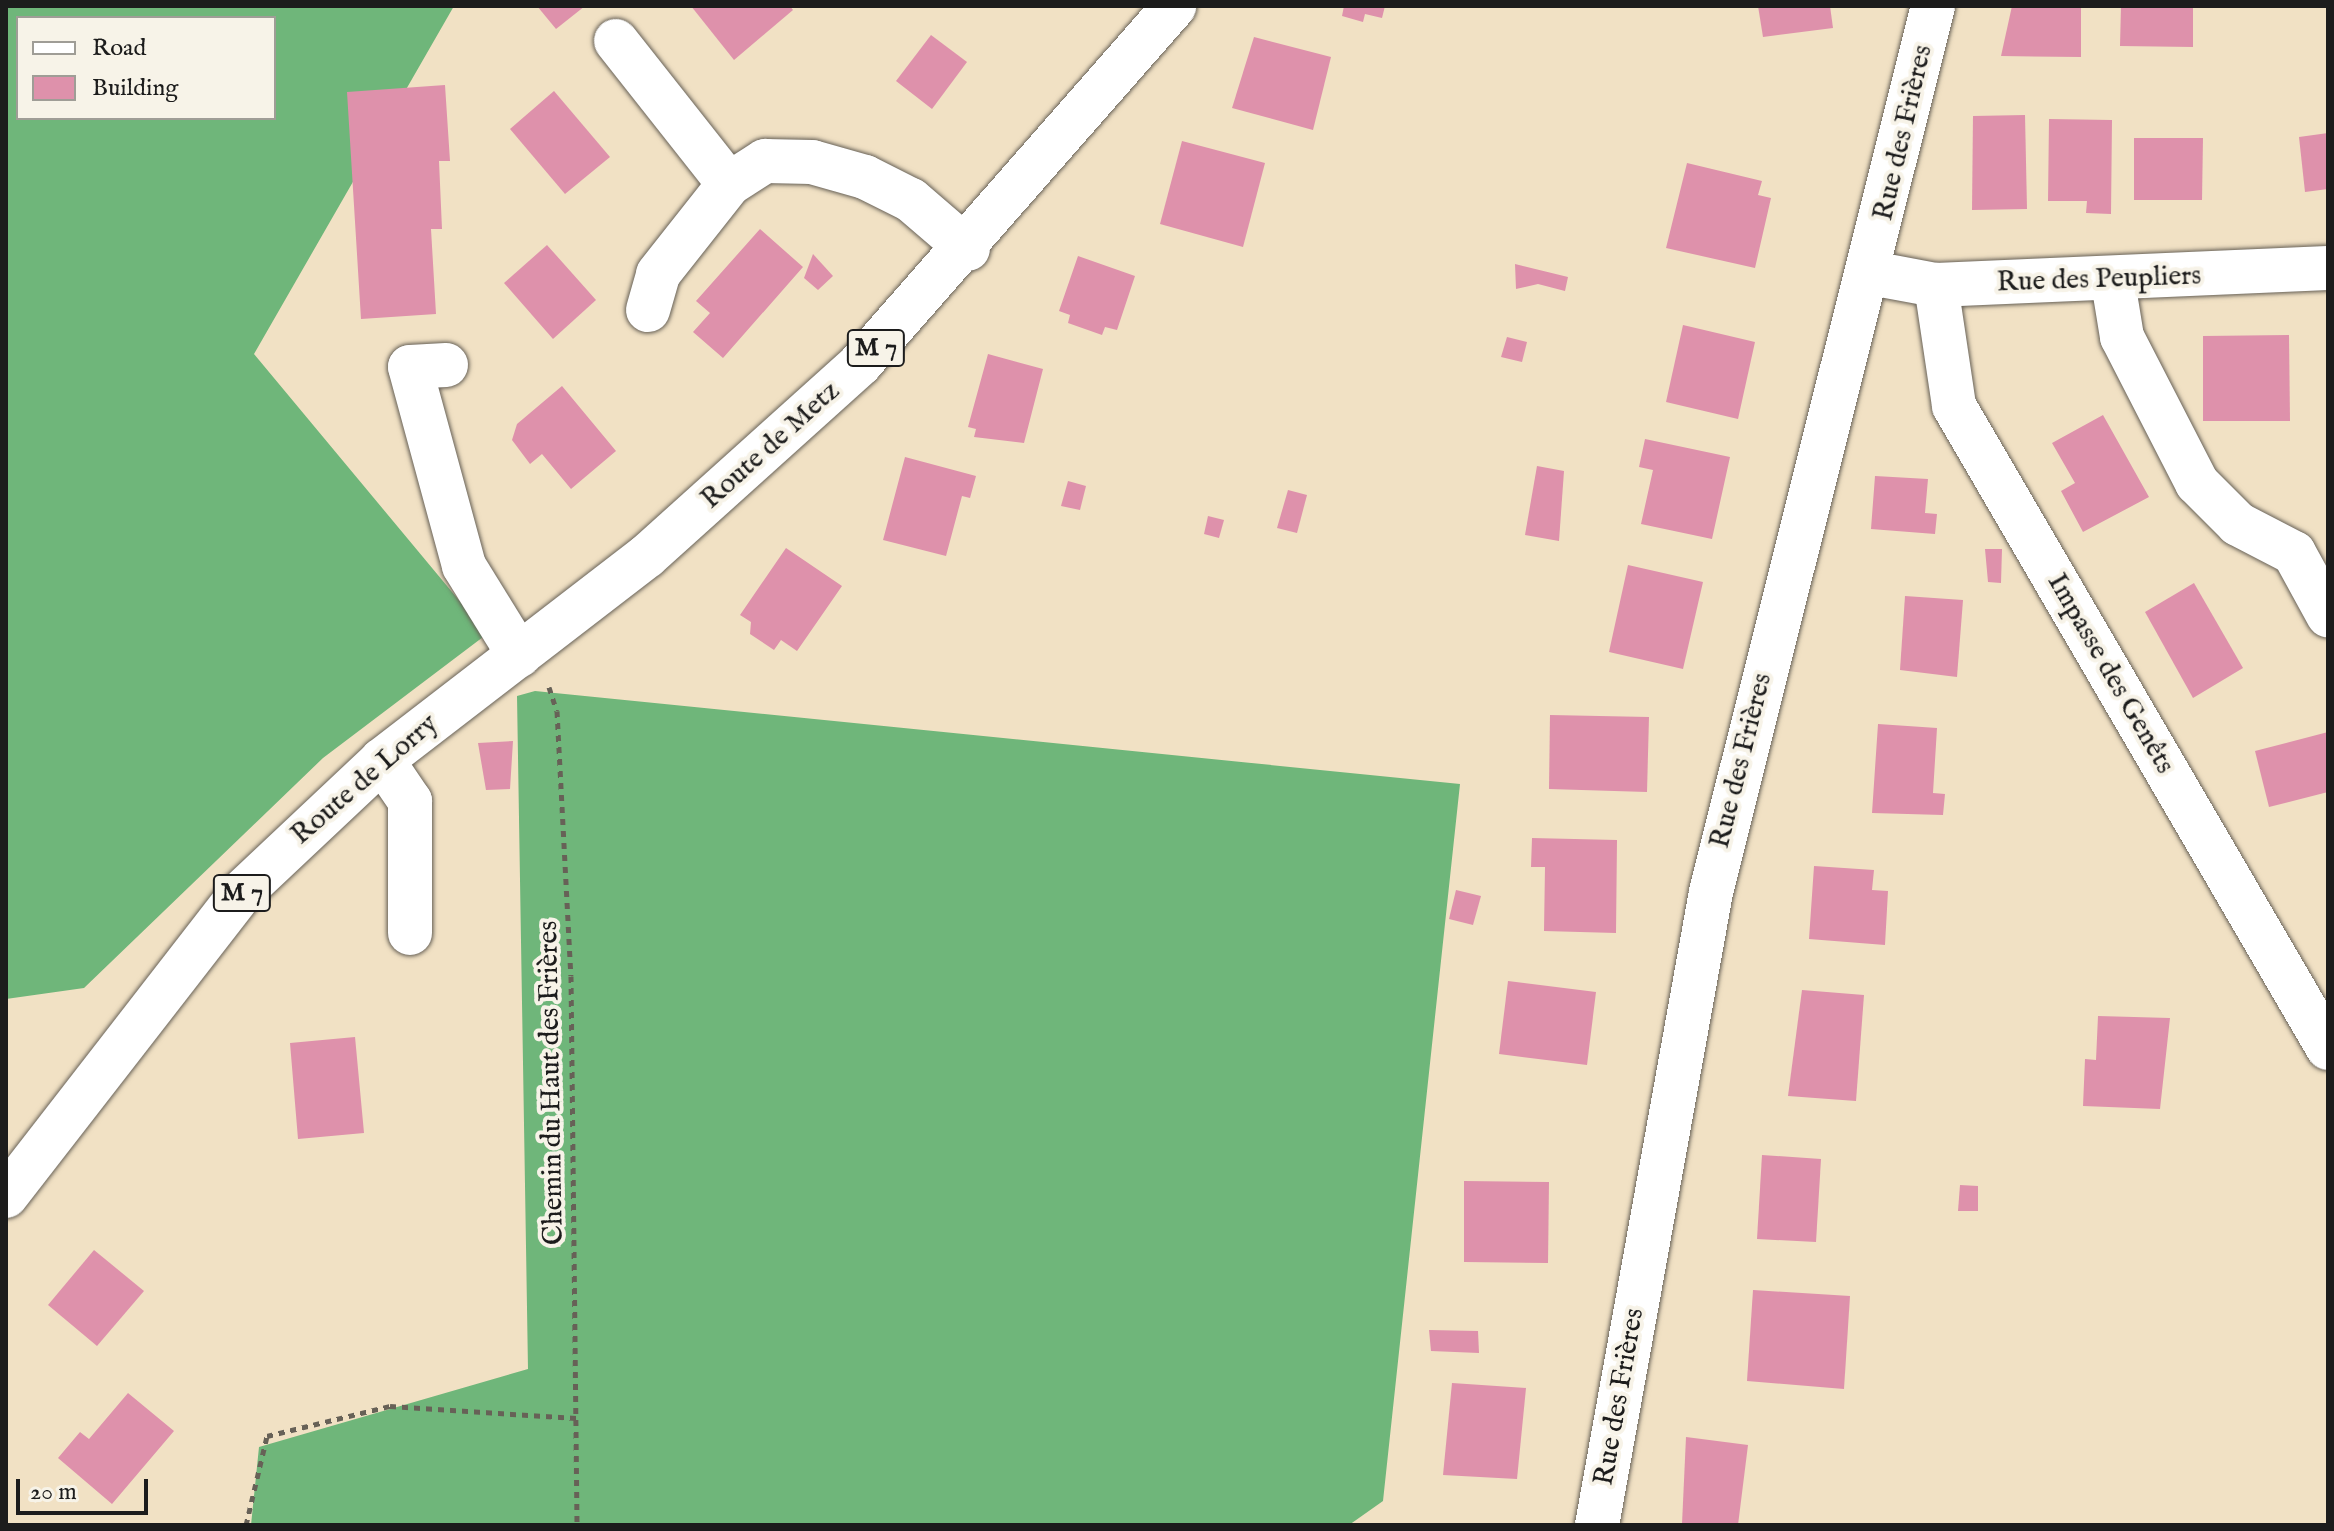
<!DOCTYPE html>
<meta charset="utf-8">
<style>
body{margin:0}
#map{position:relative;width:2334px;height:1531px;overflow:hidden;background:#f1e1c4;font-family:"IM FELL English",serif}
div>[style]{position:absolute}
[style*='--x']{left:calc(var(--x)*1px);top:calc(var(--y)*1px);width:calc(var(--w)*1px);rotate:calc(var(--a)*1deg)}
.forest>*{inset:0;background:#6fb67a}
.building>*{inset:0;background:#de91ab}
.path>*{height:5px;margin-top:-2.5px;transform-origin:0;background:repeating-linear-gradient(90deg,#676157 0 6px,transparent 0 12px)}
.roads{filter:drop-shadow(0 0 2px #676157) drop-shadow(0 0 2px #676157)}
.minor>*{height:44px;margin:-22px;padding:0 22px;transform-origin:22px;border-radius:22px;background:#fff}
.major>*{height:44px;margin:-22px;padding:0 22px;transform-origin:22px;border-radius:22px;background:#fff}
span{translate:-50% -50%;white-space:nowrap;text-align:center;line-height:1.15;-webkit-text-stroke:8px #f7f3e8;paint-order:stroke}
.shield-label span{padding:2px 6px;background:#f7f3e8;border:2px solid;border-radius:6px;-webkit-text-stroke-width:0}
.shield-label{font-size:26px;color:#1c1c1c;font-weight:700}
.street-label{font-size:28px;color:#1c1c1c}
.frame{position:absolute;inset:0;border:8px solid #1c1c1c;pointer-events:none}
.legend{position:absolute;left:16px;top:16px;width:260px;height:104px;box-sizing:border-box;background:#f7f3e8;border:2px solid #9f9d96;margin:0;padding:10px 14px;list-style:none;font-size:24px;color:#1c1c1c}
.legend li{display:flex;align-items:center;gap:16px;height:40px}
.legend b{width:40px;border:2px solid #9f9d96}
.scale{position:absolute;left:16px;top:1479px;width:132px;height:36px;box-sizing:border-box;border:4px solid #1c1c1c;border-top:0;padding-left:10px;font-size:24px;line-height:28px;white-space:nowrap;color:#1c1c1c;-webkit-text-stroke:6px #f7f3e8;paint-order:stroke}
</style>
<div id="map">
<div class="forest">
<i style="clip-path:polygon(evenodd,6px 6px,454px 6px,254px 354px,487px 634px,323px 758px,84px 988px,6px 999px,6px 6px,18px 18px,274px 18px,274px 118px,18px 118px,18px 18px)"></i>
<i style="clip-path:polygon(535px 691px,1460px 784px,1383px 1501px,1349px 1525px,251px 1525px,259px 1447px,528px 1369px,517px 696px)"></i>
</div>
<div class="building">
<i style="clip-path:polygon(537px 6px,585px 6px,556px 29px)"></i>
<i style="clip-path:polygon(691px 6px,790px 6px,793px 10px,734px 60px)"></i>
<i style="clip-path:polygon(1344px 6px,1385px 6px,1382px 18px,1365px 14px,1363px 22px,1342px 16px)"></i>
<i style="clip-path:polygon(1758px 6px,1830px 6px,1833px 28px,1763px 37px)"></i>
<i style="clip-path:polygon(2012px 6px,2081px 6px,2081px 57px,2001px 56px)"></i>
<i style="clip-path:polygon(2121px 6px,2193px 6px,2193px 47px,2120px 46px)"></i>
<i style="clip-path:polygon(931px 35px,967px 62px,932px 109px,896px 81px)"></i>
<i style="clip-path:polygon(1254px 37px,1331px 57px,1313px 130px,1232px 108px)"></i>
<i style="clip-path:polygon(445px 85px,450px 161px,439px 161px,442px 229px,431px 229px,436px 314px,361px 319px,347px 92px)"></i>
<i style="clip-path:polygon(554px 91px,610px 157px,565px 194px,510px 129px)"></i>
<i style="clip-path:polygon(2025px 115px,2027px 209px,1972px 210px,1973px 116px)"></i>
<i style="clip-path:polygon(2049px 119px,2112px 120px,2111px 214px,2086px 213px,2087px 201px,2048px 201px)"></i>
<i style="clip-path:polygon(2328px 133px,2328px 189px,2305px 192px,2299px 137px)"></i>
<i style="clip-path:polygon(2134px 138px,2203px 138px,2202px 200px,2134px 200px)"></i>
<i style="clip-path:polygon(1182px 141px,1265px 163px,1243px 247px,1160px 224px)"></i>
<i style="clip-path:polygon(1687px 163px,1762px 181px,1758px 195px,1771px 198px,1755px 268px,1666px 248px)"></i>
<i style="clip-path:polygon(760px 229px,803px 267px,723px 358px,693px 332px,710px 313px,696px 301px)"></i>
<i style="clip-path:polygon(547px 245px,596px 300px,553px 339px,504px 283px)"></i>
<i style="clip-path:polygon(813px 254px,833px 276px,818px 290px,804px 278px)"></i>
<i style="clip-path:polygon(1078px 256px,1135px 276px,1117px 330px,1105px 327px,1102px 335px,1068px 323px,1070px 315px,1059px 311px)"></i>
<i style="clip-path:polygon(1515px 264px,1568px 277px,1565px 291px,1538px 284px,1516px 289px)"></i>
<i style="clip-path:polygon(1683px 325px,1755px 342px,1738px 419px,1666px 402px)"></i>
<i style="clip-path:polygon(2289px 335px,2290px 421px,2203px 421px,2203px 336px)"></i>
<i style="clip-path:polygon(1507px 337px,1527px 342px,1522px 362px,1501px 357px)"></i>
<i style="clip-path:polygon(988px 354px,1043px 369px,1024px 443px,974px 437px,976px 429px,968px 427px)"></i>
<i style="clip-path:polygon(562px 386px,616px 451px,571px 489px,542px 454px,530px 464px,512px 440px,517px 424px)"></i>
<i style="clip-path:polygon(2103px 415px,2149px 497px,2083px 532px,2061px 491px,2075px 483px,2052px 443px)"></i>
<i style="clip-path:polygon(1645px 439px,1730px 457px,1712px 539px,1641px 524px,1653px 470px,1639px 467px)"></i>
<i style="clip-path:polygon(905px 457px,976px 476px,970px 498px,962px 496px,946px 556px,883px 540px)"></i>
<i style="clip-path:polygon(1537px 466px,1564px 471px,1559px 541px,1525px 535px)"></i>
<i style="clip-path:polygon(1875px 476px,1928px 479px,1925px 513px,1937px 514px,1935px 534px,1871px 529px)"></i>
<i style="clip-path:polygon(1068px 481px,1086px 486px,1080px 510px,1061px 506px)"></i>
<i style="clip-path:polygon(1288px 490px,1307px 495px,1297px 533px,1277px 528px)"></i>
<i style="clip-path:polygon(1208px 516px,1224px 520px,1219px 538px,1204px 534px)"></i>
<i style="clip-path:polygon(786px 548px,842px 586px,797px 651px,781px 640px,774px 650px,750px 634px,751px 622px,740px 615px)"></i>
<i style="clip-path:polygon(1985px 549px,2002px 549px,2001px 583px,1988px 582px)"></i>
<i style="clip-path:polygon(1628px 565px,1703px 582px,1683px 669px,1609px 652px)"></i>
<i style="clip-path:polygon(2194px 583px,2243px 668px,2193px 698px,2145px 612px)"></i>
<i style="clip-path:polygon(1905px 596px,1963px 600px,1957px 677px,1900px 670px)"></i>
<i style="clip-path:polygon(1550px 715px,1649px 717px,1647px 792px,1549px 789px)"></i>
<i style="clip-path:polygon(1878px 724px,1937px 728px,1933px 793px,1945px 794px,1943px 815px,1872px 813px)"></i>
<i style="clip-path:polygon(2328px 732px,2328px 792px,2269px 807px,2255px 751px)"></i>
<i style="clip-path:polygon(513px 741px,510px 789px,486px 790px,478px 743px)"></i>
<i style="clip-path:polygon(1532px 838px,1617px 840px,1616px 933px,1544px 931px,1545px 867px,1531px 867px)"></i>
<i style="clip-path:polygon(1814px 866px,1874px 870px,1872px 890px,1888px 891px,1885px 945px,1809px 939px)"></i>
<i style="clip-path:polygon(1456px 890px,1481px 896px,1473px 925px,1449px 919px)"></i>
<i style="clip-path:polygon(1508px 981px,1596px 992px,1587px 1065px,1499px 1054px)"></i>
<i style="clip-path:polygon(1802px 990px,1864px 995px,1856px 1101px,1788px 1096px)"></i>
<i style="clip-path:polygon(2098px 1016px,2170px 1018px,2160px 1109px,2083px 1106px,2085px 1059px,2096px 1060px)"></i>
<i style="clip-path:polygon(355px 1037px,364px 1133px,298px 1139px,290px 1043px)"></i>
<i style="clip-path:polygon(1762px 1155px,1821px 1159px,1816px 1242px,1757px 1239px)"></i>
<i style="clip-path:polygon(1464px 1181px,1549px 1182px,1548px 1263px,1464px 1262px)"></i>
<i style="clip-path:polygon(1960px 1185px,1978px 1186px,1978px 1211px,1958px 1211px)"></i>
<i style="clip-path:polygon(94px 1250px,144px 1291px,97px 1346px,48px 1305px)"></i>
<i style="clip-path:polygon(1753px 1290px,1850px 1296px,1844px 1389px,1747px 1381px)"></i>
<i style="clip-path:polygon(1429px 1330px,1478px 1331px,1479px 1353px,1431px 1351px)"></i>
<i style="clip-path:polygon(1452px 1383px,1526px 1388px,1517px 1479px,1443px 1475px)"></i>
<i style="clip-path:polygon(128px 1393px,174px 1431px,112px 1504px,58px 1458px,80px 1432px,89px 1439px)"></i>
<i style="clip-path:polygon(1686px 1437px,1748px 1445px,1738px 1525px,1682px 1524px)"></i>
</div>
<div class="path">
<i style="--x:549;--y:687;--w:25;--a:72"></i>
<i style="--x:557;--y:711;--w:265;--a:87"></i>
<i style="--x:571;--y:976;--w:549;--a:89.37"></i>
<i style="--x:246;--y:1525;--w:91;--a:-76.7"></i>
<i style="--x:267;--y:1436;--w:127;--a:-13.7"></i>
<i style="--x:390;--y:1406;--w:187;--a:3.7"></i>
</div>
<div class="roads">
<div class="minor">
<i style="--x:616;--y:41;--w:182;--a:51.7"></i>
<i style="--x:1871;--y:273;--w:66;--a:10.5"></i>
<i style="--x:1936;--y:285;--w:392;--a:-2.5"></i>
<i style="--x:2113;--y:282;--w:56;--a:80.7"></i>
<i style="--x:2122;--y:337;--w:164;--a:62.8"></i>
<i style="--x:2197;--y:483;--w:58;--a:45"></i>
<i style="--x:2238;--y:524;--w:63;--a:27.4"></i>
<i style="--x:2294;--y:553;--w:71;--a:61.3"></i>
<i style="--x:1936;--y:285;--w:122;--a:81.5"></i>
<i style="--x:1954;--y:406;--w:743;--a:59.78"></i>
<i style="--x:648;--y:310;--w:37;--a:-74"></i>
<i style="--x:658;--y:274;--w:115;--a:-51.7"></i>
<i style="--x:729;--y:184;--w:43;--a:-32.6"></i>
<i style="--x:765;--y:161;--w:47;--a:1.2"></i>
<i style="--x:812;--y:162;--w:55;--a:15.8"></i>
<i style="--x:865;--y:177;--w:51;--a:26.6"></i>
<i style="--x:911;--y:200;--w:75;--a:40.7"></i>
<i style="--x:446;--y:365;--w:36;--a:177"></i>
<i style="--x:410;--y:367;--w:206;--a:74.8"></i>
<i style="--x:464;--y:566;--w:105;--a:58.3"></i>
<i style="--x:382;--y:760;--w:50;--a:55.7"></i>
<i style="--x:410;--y:801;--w:132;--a:90"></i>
<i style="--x:1597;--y:1525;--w:643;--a:-79.79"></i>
<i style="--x:1711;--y:892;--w:913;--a:-75.93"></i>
</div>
<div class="major">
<i style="--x:6;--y:1196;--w:382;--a:-52.2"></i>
<i style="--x:240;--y:894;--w:195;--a:-43.3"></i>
<i style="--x:382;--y:760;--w:334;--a:-37.6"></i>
<i style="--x:647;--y:556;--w:287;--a:-42"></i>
<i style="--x:860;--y:364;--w:476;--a:-48.7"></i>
</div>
</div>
<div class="shield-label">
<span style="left:876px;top:348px">M 7</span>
<span style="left:242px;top:893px">M 7</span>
</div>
<div class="street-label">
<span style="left:1904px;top:133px;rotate:-77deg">Rue des Frières</span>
<span style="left:2099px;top:280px;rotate:-2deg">Rue des Peupliers</span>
<span style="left:771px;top:446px;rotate:-42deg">Route de Metz</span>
<span style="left:2110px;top:674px;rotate:60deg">Impasse des Genêts</span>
<span style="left:1742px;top:761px;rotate:-76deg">Rue des Frières</span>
<span style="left:365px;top:780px;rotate:-41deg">Route de Lorry</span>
<span style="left:552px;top:1083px;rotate:-91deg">Chemin du Haut des Frières</span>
<span style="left:1620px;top:1397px;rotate:-80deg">Rue des Frières</span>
</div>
<div class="frame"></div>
<ul class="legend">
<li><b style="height:10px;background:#fff"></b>Road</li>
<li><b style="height:22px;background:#de91ab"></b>Building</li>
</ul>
<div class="scale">20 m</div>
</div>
